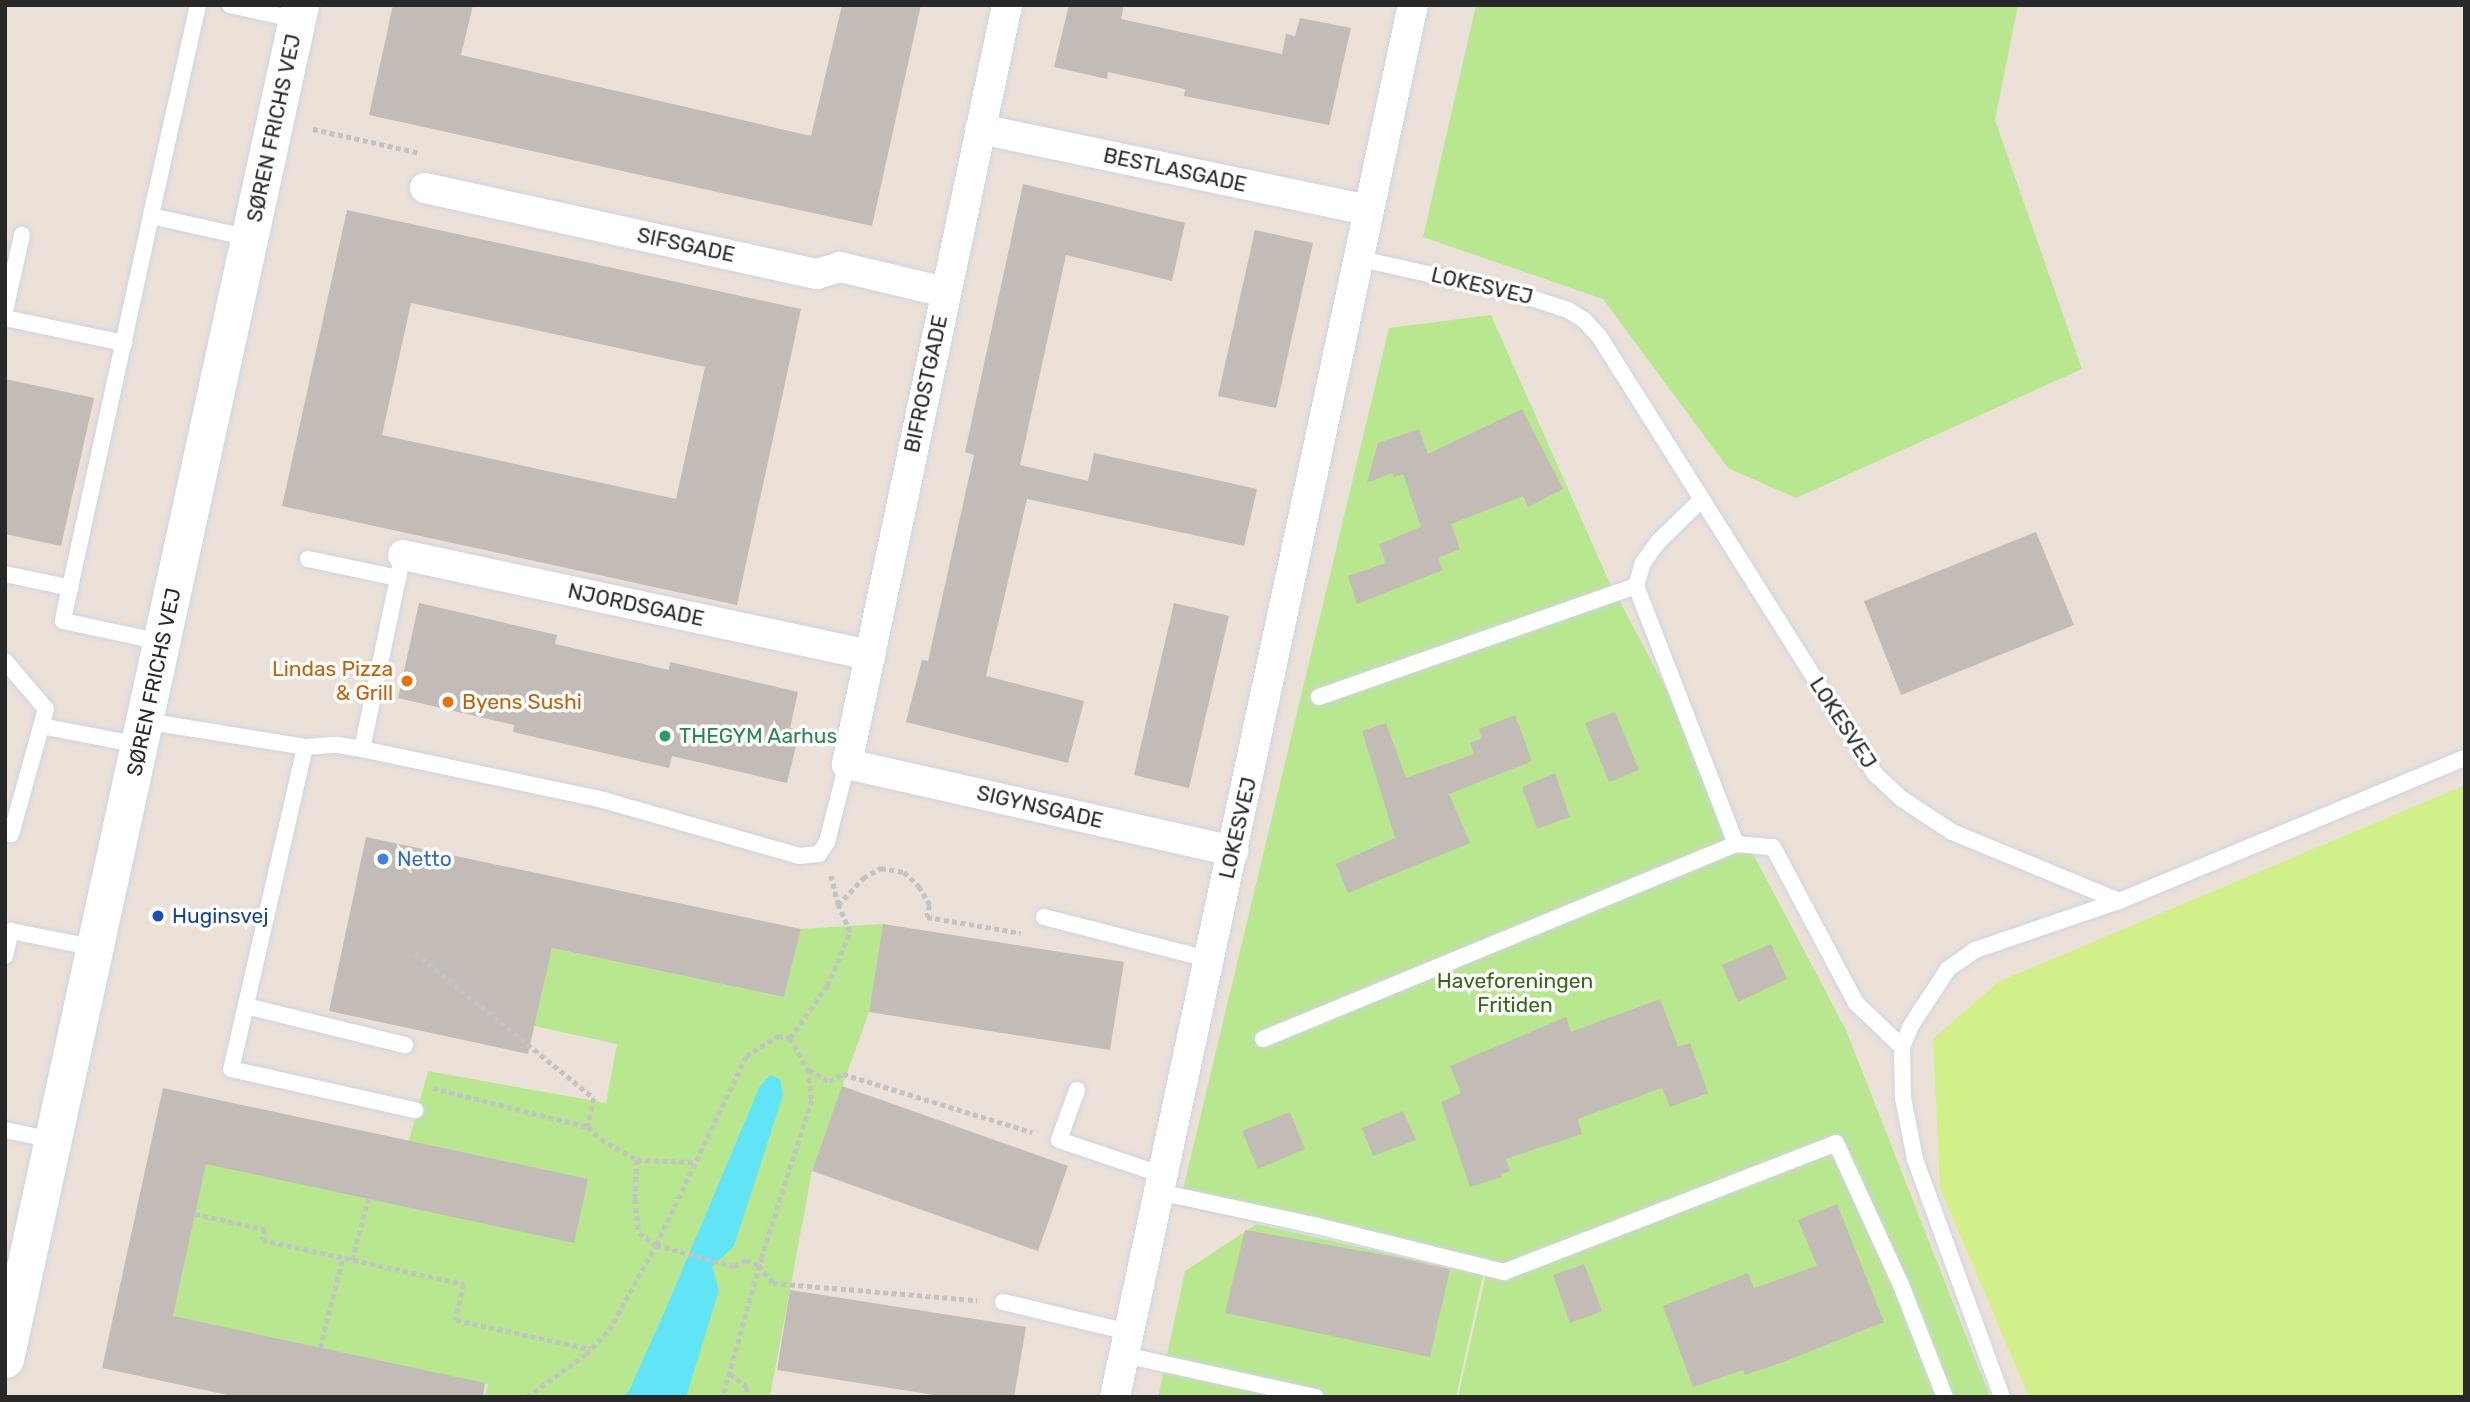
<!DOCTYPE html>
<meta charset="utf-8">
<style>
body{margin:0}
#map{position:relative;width:2470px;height:1402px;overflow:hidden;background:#ece1d8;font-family:Rubik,sans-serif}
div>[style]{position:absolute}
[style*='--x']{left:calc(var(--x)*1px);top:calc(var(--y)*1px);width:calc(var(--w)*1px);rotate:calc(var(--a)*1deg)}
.green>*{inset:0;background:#b9e790}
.pitch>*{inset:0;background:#d2f08a}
.water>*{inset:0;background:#62e4f7}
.building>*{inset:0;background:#c3bbb5}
.path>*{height:4.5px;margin-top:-2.25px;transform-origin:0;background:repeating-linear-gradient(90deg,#c3c3c3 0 5px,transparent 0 8.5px)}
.roads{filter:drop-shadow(0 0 2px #cdd4e3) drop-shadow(0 0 2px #cdd4e3)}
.service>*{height:16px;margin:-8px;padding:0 8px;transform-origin:8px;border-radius:8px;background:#fff}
.minor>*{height:30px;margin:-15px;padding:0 15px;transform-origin:15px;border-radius:15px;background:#fff}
.tertiary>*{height:37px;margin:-18.5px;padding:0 18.5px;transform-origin:18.5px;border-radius:18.5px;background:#fff}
.dots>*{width:19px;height:19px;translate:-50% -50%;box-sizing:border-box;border:4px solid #fff;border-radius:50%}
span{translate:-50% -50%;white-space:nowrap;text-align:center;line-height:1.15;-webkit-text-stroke:7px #fff;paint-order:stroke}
.street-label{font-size:21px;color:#282828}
.food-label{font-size:21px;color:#c56008}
.right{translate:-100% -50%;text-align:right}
.left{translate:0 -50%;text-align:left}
.leisure-label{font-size:21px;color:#27864d}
.shop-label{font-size:21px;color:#366cbe}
.transit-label{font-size:21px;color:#164399}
.park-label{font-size:21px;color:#316914}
.frame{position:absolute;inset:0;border:7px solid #282828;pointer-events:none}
</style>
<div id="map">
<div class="green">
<i style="clip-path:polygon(1476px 5px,2018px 5px,1995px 120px,2082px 369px,1796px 498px,1728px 468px,1603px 299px,1423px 237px)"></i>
<i style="clip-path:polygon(1491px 315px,1607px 577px,1846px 1030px,1990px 1397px,1458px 1397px,1487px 1270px,1179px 1206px,1389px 328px)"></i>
<i style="clip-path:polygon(883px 924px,869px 1012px,812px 1171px,770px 1397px,485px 1397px,488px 1384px,190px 1320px,172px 1321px,207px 1159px,587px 1179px,409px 1141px,428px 1071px,606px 1103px,617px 1044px,534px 1026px,552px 948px,784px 997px,801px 929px)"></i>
<i style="clip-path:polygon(1257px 1224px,1483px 1275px,1456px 1397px,1158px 1397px,1185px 1271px)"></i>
</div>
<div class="pitch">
<i style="clip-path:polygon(2465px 785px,2465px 1397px,2029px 1397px,1940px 1188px,1933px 1039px,1998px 982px)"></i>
</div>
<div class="water">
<i style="clip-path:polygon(770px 1075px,780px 1079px,783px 1095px,734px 1246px,712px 1267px,719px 1290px,686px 1397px,622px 1397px,629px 1391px,667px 1306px,760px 1086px)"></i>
</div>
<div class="building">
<i style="clip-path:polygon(393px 5px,473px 5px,461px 55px,811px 136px,842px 5px,921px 5px,872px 226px,369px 115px)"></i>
<i style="clip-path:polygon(1069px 5px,1124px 5px,1121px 19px,1282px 54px,1286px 34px,1295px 36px,1300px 18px,1351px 28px,1329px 125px,1184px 96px,1185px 89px,1108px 72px,1107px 79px,1054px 67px)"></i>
<i style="clip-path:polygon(1023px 184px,1185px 223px,1172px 281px,1066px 255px,1020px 465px,1088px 481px,1094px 453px,1257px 489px,1244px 546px,1027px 499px,986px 676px,1084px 701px,1068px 763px,906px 722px,922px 660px,928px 661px,974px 455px,965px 452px)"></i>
<i style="clip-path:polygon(evenodd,347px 210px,801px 309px,737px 605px,282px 506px,347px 210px,411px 303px,705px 367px,676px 499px,382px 435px,411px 303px)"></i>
<i style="clip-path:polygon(1255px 230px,1313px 243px,1276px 408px,1218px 396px)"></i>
<i style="clip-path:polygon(5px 379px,94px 398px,61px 546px,5px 534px)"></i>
<i style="clip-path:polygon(1522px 409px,1563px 489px,1528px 507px,1523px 496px,1451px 524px,1460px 549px,1438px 558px,1443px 570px,1357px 604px,1348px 576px,1386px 563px,1379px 544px,1421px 527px,1403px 474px,1394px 477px,1392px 473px,1367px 483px,1378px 443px,1419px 429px,1428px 454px)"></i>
<i style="clip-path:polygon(2036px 532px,2074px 625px,1901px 695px,1864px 601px)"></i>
<i style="clip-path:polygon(419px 603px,557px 635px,555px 644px,669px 670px,670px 662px,798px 692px,790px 728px,800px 730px,787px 783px,672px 756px,669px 768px,513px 732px,514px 725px,398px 698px)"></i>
<i style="clip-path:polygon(1174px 603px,1229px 616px,1189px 788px,1134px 775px)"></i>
<i style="clip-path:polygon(1615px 712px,1639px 770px,1609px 782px,1585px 723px)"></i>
<i style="clip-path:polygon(1515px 715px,1532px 761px,1449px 794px,1470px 843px,1348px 893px,1336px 864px,1395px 838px,1362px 731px,1386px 723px,1406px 778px,1474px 754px,1470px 743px,1482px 738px,1479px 729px)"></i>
<i style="clip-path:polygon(1555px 773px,1570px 817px,1537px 829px,1522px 787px)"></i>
<i style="clip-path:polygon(366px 837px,801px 929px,784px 997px,552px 948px,528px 1054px,329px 1011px)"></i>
<i style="clip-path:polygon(883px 924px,1124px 962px,1110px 1050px,869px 1012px)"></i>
<i style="clip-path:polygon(1771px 944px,1787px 979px,1738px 1002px,1722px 965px)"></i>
<i style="clip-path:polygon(1660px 999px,1678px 1047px,1690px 1043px,1708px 1093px,1670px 1107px,1662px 1088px,1578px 1119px,1582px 1134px,1506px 1159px,1510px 1171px,1501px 1174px,1502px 1177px,1470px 1187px,1441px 1102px,1461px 1093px,1450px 1066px,1566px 1017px,1571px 1032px)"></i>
<i style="clip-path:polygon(842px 1086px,1068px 1166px,1038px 1251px,812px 1171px)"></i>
<i style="clip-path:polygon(163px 1088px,588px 1179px,574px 1243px,206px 1164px,173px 1316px,485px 1383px,483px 1397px,237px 1397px,102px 1368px)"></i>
<i style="clip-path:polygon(1403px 1111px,1416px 1140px,1373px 1156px,1362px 1128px)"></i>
<i style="clip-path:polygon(1290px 1112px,1305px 1149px,1258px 1169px,1242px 1131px)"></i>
<i style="clip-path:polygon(1837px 1204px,1884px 1322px,1781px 1363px,1745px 1375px,1743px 1370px,1693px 1387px,1663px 1306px,1748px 1273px,1754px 1288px,1817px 1266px,1798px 1220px)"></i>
<i style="clip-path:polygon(1245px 1230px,1401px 1258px,1450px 1269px,1430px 1357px,1225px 1313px)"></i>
<i style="clip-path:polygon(1584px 1264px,1602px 1311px,1570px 1323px,1553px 1275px)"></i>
<i style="clip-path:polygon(790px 1290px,1026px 1327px,1014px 1397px,947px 1397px,777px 1370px)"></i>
</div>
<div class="path">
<i style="--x:313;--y:129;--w:110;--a:12.6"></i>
<i style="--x:838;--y:905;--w:37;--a:-47"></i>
<i style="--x:863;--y:878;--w:21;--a:-29"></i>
<i style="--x:881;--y:868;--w:23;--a:10"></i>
<i style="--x:904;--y:872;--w:21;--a:43"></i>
<i style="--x:919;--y:886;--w:22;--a:60"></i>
<i style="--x:930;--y:905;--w:12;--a:104"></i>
<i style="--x:927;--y:917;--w:95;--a:9.7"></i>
<i style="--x:415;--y:953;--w:230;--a:39"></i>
<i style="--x:594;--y:1098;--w:30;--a:102"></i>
<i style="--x:790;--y:1038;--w:64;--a:-54.6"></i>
<i style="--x:827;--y:986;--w:59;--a:-66.9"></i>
<i style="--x:850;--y:932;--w:30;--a:-114"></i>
<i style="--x:838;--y:905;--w:30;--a:-104"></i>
<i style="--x:809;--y:1070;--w:23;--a:29"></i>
<i style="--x:829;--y:1081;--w:16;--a:-27"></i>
<i style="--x:843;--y:1074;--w:198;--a:17.1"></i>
<i style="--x:433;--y:1088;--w:160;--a:14.1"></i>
<i style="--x:588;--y:1127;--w:18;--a:43"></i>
<i style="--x:601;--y:1139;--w:42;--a:30.3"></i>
<i style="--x:637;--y:1160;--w:56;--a:2"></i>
<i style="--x:637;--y:1160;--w:39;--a:93"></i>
<i style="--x:635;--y:1199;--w:34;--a:83"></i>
<i style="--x:639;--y:1233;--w:21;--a:35"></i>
<i style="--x:656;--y:1245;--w:81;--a:15.1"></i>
<i style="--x:734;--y:1266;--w:13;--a:-27"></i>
<i style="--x:746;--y:1260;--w:14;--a:21"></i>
<i style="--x:759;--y:1265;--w:23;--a:52"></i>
<i style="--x:773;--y:1283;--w:205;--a:4.8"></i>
<i style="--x:195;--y:1214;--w:72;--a:12.1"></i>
<i style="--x:265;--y:1229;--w:11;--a:105"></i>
<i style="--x:262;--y:1240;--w:207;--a:12.3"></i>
<i style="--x:464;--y:1284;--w:37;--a:103"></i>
<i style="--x:456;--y:1320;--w:137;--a:12.2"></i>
<i style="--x:352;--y:1260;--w:63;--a:-75.3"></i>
<i style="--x:320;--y:1348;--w:94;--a:-75.8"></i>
<i style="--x:730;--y:1374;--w:21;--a:37"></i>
<i style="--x:747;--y:1387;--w:10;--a:90"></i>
<i style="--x:527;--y:1397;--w:73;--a:-36.1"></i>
<i style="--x:586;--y:1354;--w:33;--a:-46"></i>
<i style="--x:609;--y:1330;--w:97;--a:-61.1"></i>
<i style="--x:656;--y:1245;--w:209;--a:-64.5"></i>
<i style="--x:746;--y:1056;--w:38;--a:-32"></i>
<i style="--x:778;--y:1036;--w:12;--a:9"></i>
<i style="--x:790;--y:1038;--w:36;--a:60"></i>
<i style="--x:808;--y:1069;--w:31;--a:83"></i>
<i style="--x:812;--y:1100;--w:165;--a:107.7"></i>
<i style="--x:762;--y:1257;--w:145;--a:105.6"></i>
</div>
<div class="roads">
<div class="service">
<i style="--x:198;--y:5;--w:216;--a:102.6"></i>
<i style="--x:151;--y:216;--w:101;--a:12.5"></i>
<i style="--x:230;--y:5;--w:69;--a:12.6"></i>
<i style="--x:151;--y:216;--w:414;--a:102.3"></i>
<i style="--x:63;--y:621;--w:101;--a:12"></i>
<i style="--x:1361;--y:259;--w:165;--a:12.6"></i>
<i style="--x:1522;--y:295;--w:48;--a:18.1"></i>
<i style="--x:1568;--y:310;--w:19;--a:32"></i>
<i style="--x:1584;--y:320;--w:22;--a:47"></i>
<i style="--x:1599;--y:336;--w:518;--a:57.78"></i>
<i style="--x:1875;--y:774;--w:37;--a:43"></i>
<i style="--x:1902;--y:799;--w:60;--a:33.4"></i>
<i style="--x:1952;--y:832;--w:181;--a:22.4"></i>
<i style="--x:5;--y:311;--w:78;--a:-77.4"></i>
<i style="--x:5;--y:318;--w:122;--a:11.9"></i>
<i style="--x:1701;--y:500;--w:60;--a:135.7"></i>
<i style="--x:1658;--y:542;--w:26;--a:126"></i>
<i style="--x:1643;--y:563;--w:24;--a:107"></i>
<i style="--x:1636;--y:586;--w:277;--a:68.8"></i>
<i style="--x:1736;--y:844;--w:37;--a:5"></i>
<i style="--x:1773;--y:847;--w:177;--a:62"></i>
<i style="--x:1856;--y:1003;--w:64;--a:43.7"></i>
<i style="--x:308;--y:559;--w:92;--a:11.9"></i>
<i style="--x:5;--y:574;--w:67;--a:12"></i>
<i style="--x:5;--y:661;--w:63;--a:49.5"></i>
<i style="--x:46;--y:709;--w:130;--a:105.6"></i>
<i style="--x:1319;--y:697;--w:336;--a:-19.3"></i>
<i style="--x:145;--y:721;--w:162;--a:9.2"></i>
<i style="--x:305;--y:747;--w:32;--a:-4"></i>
<i style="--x:337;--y:745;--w:25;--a:9"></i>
<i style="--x:362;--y:749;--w:246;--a:11.9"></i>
<i style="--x:603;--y:800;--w:204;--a:15.9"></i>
<i style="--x:799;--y:856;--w:20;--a:-6"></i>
<i style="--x:819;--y:854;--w:14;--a:-56"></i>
<i style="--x:827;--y:842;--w:81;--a:-75.6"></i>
<i style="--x:41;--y:726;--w:101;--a:10.9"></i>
<i style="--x:305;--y:747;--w:330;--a:102.9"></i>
<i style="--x:231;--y:1069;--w:189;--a:12.6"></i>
<i style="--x:362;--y:749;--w:198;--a:-78.1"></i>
<i style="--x:1044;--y:917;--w:168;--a:14.4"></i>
<i style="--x:5;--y:956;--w:26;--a:-77"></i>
<i style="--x:11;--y:931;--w:87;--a:11.3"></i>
<i style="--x:246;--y:1006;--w:164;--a:13.8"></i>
<i style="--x:1263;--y:1039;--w:512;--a:-22.4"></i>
<i style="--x:1077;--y:1090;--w:53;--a:109.8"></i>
<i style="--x:1059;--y:1140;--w:110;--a:18.6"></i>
<i style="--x:5;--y:1130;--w:49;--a:11.8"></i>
<i style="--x:1159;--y:1192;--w:157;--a:12.1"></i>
<i style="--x:1313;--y:1225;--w:197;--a:13.8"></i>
<i style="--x:1504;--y:1272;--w:356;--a:-21.2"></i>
<i style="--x:1836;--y:1143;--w:156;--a:65.4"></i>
<i style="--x:1901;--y:1285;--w:120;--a:68.6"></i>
<i style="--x:1003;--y:1302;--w:130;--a:13.4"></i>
<i style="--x:1124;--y:1355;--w:196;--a:12.4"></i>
<i style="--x:2002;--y:1397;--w:253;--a:-110.1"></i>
<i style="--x:1915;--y:1159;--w:62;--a:-101.1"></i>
<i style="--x:1903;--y:1098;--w:51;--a:-91.1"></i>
<i style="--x:1902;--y:1047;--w:25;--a:-67"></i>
<i style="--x:1912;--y:1024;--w:66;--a:-56.8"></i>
<i style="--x:1948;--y:969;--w:33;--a:-35"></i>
<i style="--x:1975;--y:950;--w:152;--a:-18.8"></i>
<i style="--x:2119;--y:901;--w:374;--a:-22.5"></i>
</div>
<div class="minor">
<i style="--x:1007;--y:5;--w:776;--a:101.9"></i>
<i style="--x:847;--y:764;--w:396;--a:12.7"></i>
<i style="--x:980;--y:129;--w:397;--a:11.8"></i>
<i style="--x:425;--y:188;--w:401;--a:12.4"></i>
<i style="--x:817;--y:274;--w:24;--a:-17"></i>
<i style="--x:840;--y:267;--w:108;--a:13.4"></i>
<i style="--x:403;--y:555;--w:478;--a:12.1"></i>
<i style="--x:1115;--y:1397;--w:1424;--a:-77.92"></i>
</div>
<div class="tertiary">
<i style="--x:5;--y:1359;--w:1386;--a:-77.71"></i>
</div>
</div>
<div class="dots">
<i style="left:407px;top:681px;background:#e8710a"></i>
<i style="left:448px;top:702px;background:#e8710a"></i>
<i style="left:665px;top:736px;background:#2e9e5b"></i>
<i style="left:383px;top:859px;background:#3f7fe0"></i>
<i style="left:158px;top:916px;background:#1a4fb4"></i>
</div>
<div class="street-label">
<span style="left:274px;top:128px;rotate:-78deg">SØREN FRICHS VEJ</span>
<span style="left:1175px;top:170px;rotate:12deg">BESTLASGADE</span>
<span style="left:686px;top:245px;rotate:12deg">SIFSGADE</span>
<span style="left:1482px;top:286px;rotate:13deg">LOKESVEJ</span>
<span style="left:926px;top:384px;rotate:-78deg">BIFROSTGADE</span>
<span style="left:636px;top:605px;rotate:12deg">NJORDSGADE</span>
<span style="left:154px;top:682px;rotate:-78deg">SØREN FRICHS VEJ</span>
<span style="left:1843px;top:723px;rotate:57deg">LOKESVEJ</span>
<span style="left:1040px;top:807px;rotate:13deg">SIGYNSGADE</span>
<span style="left:1238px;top:828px;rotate:-77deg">LOKESVEJ</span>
</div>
<div class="food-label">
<span class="right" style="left:393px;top:681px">Lindas Pizza<br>&amp; Grill</span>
<span class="left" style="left:462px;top:702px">Byens Sushi</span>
</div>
<div class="leisure-label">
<span class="left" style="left:679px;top:736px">THEGYM Aarhus</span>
</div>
<div class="shop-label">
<span class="left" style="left:397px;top:859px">Netto</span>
</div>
<div class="transit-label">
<span class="left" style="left:172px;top:916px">Huginsvej</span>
</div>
<div class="park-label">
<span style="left:1515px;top:993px">Haveforeningen<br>Fritiden</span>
</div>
<div class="frame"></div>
</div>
